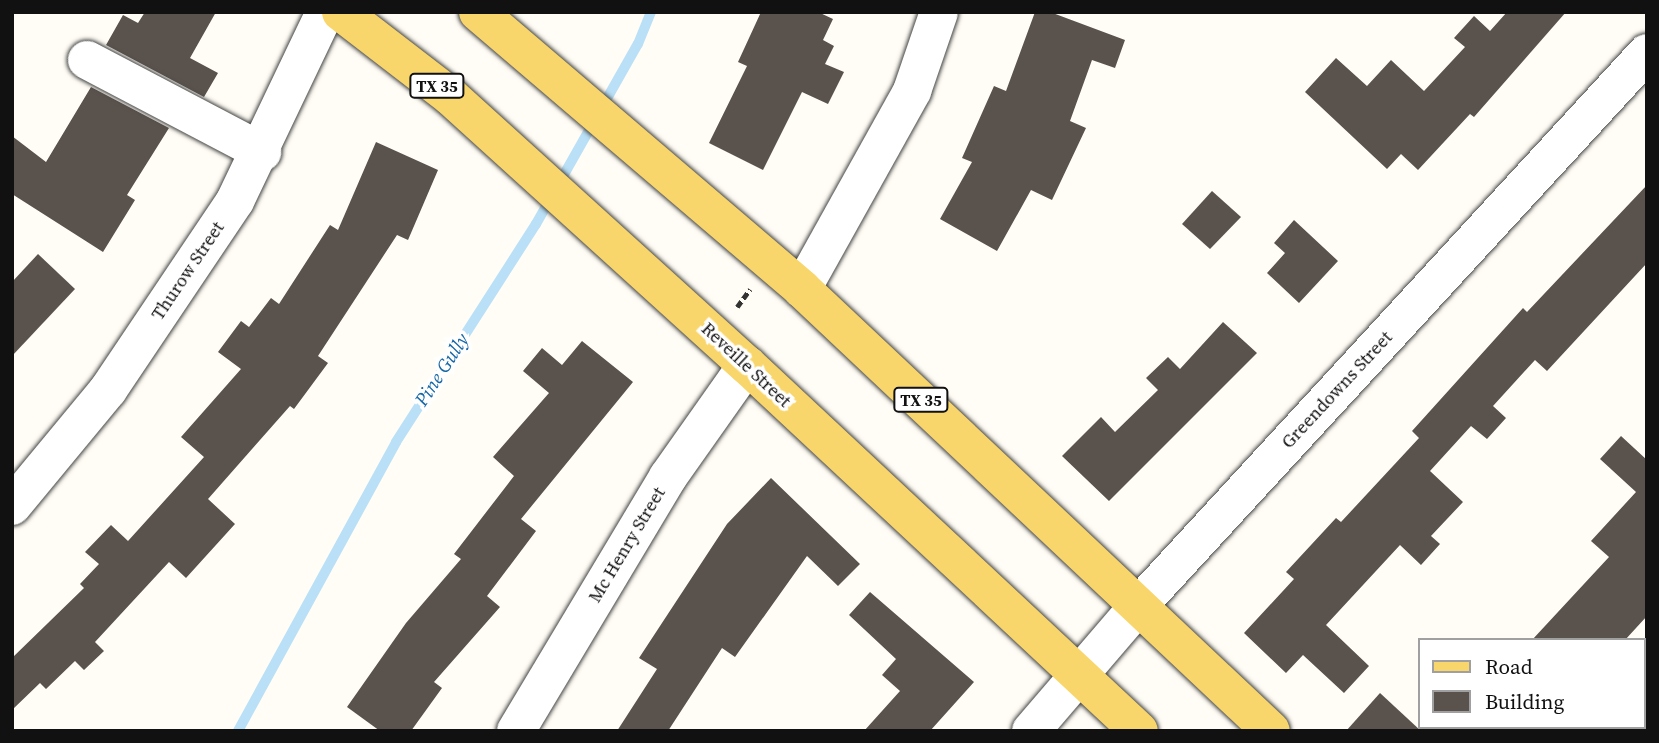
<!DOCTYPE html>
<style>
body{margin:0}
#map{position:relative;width:1659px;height:743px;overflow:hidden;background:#fffdf5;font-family:"Source Serif 4",serif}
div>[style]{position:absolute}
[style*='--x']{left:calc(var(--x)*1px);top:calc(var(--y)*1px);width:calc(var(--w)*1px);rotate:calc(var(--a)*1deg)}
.stream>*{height:10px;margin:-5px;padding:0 5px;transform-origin:5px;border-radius:5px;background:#b9e0f7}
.building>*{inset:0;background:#5a524d}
.path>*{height:4.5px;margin-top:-2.25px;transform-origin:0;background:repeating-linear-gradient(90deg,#333 0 7px,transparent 0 10.5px)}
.roads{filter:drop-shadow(0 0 2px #444) drop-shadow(0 0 2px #444)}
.minor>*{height:38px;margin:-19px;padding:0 19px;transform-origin:19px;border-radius:19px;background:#fff}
.major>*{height:38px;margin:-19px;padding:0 19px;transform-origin:19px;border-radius:19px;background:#f9d66b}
span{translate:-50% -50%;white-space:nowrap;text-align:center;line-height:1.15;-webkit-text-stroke:7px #fff;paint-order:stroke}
.shield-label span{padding:2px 5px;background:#fff;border:2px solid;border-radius:5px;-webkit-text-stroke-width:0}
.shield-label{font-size:16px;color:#111;font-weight:700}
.street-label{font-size:18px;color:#111}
.water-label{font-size:19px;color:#1768a6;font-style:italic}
.frame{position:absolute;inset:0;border:14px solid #111;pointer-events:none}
.legend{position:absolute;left:1418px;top:638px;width:228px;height:91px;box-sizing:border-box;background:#fff;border:2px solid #a0a0a0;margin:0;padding:9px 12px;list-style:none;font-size:21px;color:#111}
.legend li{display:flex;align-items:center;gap:14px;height:35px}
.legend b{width:35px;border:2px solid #a0a0a0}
</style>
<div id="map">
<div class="stream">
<i style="--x:238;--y:731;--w:329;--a:-61.3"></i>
<i style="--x:396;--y:442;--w:259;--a:-57.3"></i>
<i style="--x:536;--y:224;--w:207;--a:-60.5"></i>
<i style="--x:638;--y:44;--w:35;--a:-68"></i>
</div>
<div class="building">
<i style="clip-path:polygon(145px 12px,216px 12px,190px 58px,218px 73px,204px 97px,106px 45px,123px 15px,138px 23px)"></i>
<i style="clip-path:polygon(761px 12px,818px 12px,833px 19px,823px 40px,834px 46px,825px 64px,844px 72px,828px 104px,802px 92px,763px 170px,709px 143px,747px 66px,738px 62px)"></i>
<i style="clip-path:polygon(1035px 12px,1050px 12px,1125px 40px,1115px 68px,1092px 60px,1070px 121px,1086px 128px,1052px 200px,1031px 190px,997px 251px,940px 219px,972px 162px,962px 158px,994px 86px,1006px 91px)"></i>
<i style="clip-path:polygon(1507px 12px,1566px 12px,1474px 117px,1470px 114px,1418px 170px,1401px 154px,1387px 169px,1305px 92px,1336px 58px,1367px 86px,1391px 60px,1424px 91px,1465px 47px,1454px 38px,1474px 16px,1490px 31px)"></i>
<i style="clip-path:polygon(91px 87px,169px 128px,127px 195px,135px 200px,103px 252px,12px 194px,12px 136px,46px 162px)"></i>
<i style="clip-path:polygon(376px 142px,438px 170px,408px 240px,397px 235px,318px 356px,328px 363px,294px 409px,290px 406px,208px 499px,235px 524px,186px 578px,169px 562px,95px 642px,104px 651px,84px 670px,75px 661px,46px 689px,40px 683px,12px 710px,12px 658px,84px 588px,80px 584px,99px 564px,85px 552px,111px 525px,128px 541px,204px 457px,181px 437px,241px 369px,218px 352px,241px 321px,249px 327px,271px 298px,279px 304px,330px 225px,338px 230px)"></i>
<i style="clip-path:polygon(1647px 185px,1647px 263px,1547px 371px,1535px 360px,1493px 406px,1506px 418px,1487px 439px,1471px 426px,1430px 471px,1463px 502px,1431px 536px,1440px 544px,1421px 565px,1400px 545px,1326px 625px,1369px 666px,1344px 693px,1303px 655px,1286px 673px,1244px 633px,1294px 579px,1286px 572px,1336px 518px,1341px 522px,1419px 438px,1412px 431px,1523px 308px,1527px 312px)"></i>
<i style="clip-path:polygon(1212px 191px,1241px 217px,1210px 249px,1182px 224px)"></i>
<i style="clip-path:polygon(1294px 220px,1338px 261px,1299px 303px,1267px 273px,1285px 253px,1274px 243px)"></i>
<i style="clip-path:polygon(38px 254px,75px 289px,12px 356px,12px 282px)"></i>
<i style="clip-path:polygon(1223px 322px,1257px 353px,1109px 501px,1062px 456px,1101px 417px,1115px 432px,1158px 390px,1146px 378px,1168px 357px,1180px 369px)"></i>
<i style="clip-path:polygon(582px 341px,633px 382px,521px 519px,536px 531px,487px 596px,500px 607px,434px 682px,442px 688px,411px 731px,380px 731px,347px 707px,406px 623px,461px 559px,454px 554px,514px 476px,493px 457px,549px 393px,523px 371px,542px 348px,562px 365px)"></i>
<i style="clip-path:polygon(1621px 436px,1647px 460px,1647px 616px,1625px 640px,1532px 640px,1609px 557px,1591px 541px,1636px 492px,1600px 459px)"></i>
<i style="clip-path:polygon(771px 478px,860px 564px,838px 586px,807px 556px,735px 657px,722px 648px,668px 731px,617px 731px,657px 669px,639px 658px,727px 524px)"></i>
<i style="clip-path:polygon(870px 592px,974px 682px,930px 731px,864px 731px,900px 691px,882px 675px,896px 659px,849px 615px)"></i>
<i style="clip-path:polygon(1380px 693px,1421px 731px,1346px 731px)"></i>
</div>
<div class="path">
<i style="--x:737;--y:307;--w:22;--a:-54"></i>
</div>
<div class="roads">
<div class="minor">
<i style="--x:87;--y:60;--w:198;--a:27.7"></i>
<i style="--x:802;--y:289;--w:227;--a:-60.9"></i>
<i style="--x:912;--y:91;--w:83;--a:-71.1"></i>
<i style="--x:12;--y:506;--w:151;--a:-50.4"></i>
<i style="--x:108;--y:390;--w:228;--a:-56.1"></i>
<i style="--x:235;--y:201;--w:209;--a:-64.5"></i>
<i style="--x:516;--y:731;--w:296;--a:-59.1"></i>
<i style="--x:668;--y:477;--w:137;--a:-54.8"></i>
<i style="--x:1031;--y:731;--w:166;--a:-49.4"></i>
<i style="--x:1139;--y:605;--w:750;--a:-47.38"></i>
</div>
<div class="major">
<i style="--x:341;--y:12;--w:138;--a:37.6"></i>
<i style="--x:450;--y:96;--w:401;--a:42.2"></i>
<i style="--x:747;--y:365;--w:536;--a:43.04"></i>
<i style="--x:478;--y:12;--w:426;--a:40.5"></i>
<i style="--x:802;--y:289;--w:644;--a:43.3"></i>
</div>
</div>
<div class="shield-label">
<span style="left:437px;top:86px">TX 35</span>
<span style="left:921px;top:400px">TX 35</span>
</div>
<div class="street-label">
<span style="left:188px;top:271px;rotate:-56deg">Thurow Street</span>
<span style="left:746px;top:365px;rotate:43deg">Reveille Street</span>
<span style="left:1337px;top:390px;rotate:-47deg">Greendowns Street</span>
<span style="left:627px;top:545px;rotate:-59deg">Mc Henry Street</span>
</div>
<div class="water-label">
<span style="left:442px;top:370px;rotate:-57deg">Pine Gully</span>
</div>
<div class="frame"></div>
<ul class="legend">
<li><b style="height:9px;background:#f9d66b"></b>Road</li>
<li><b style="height:19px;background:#5a524d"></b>Building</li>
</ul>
</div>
